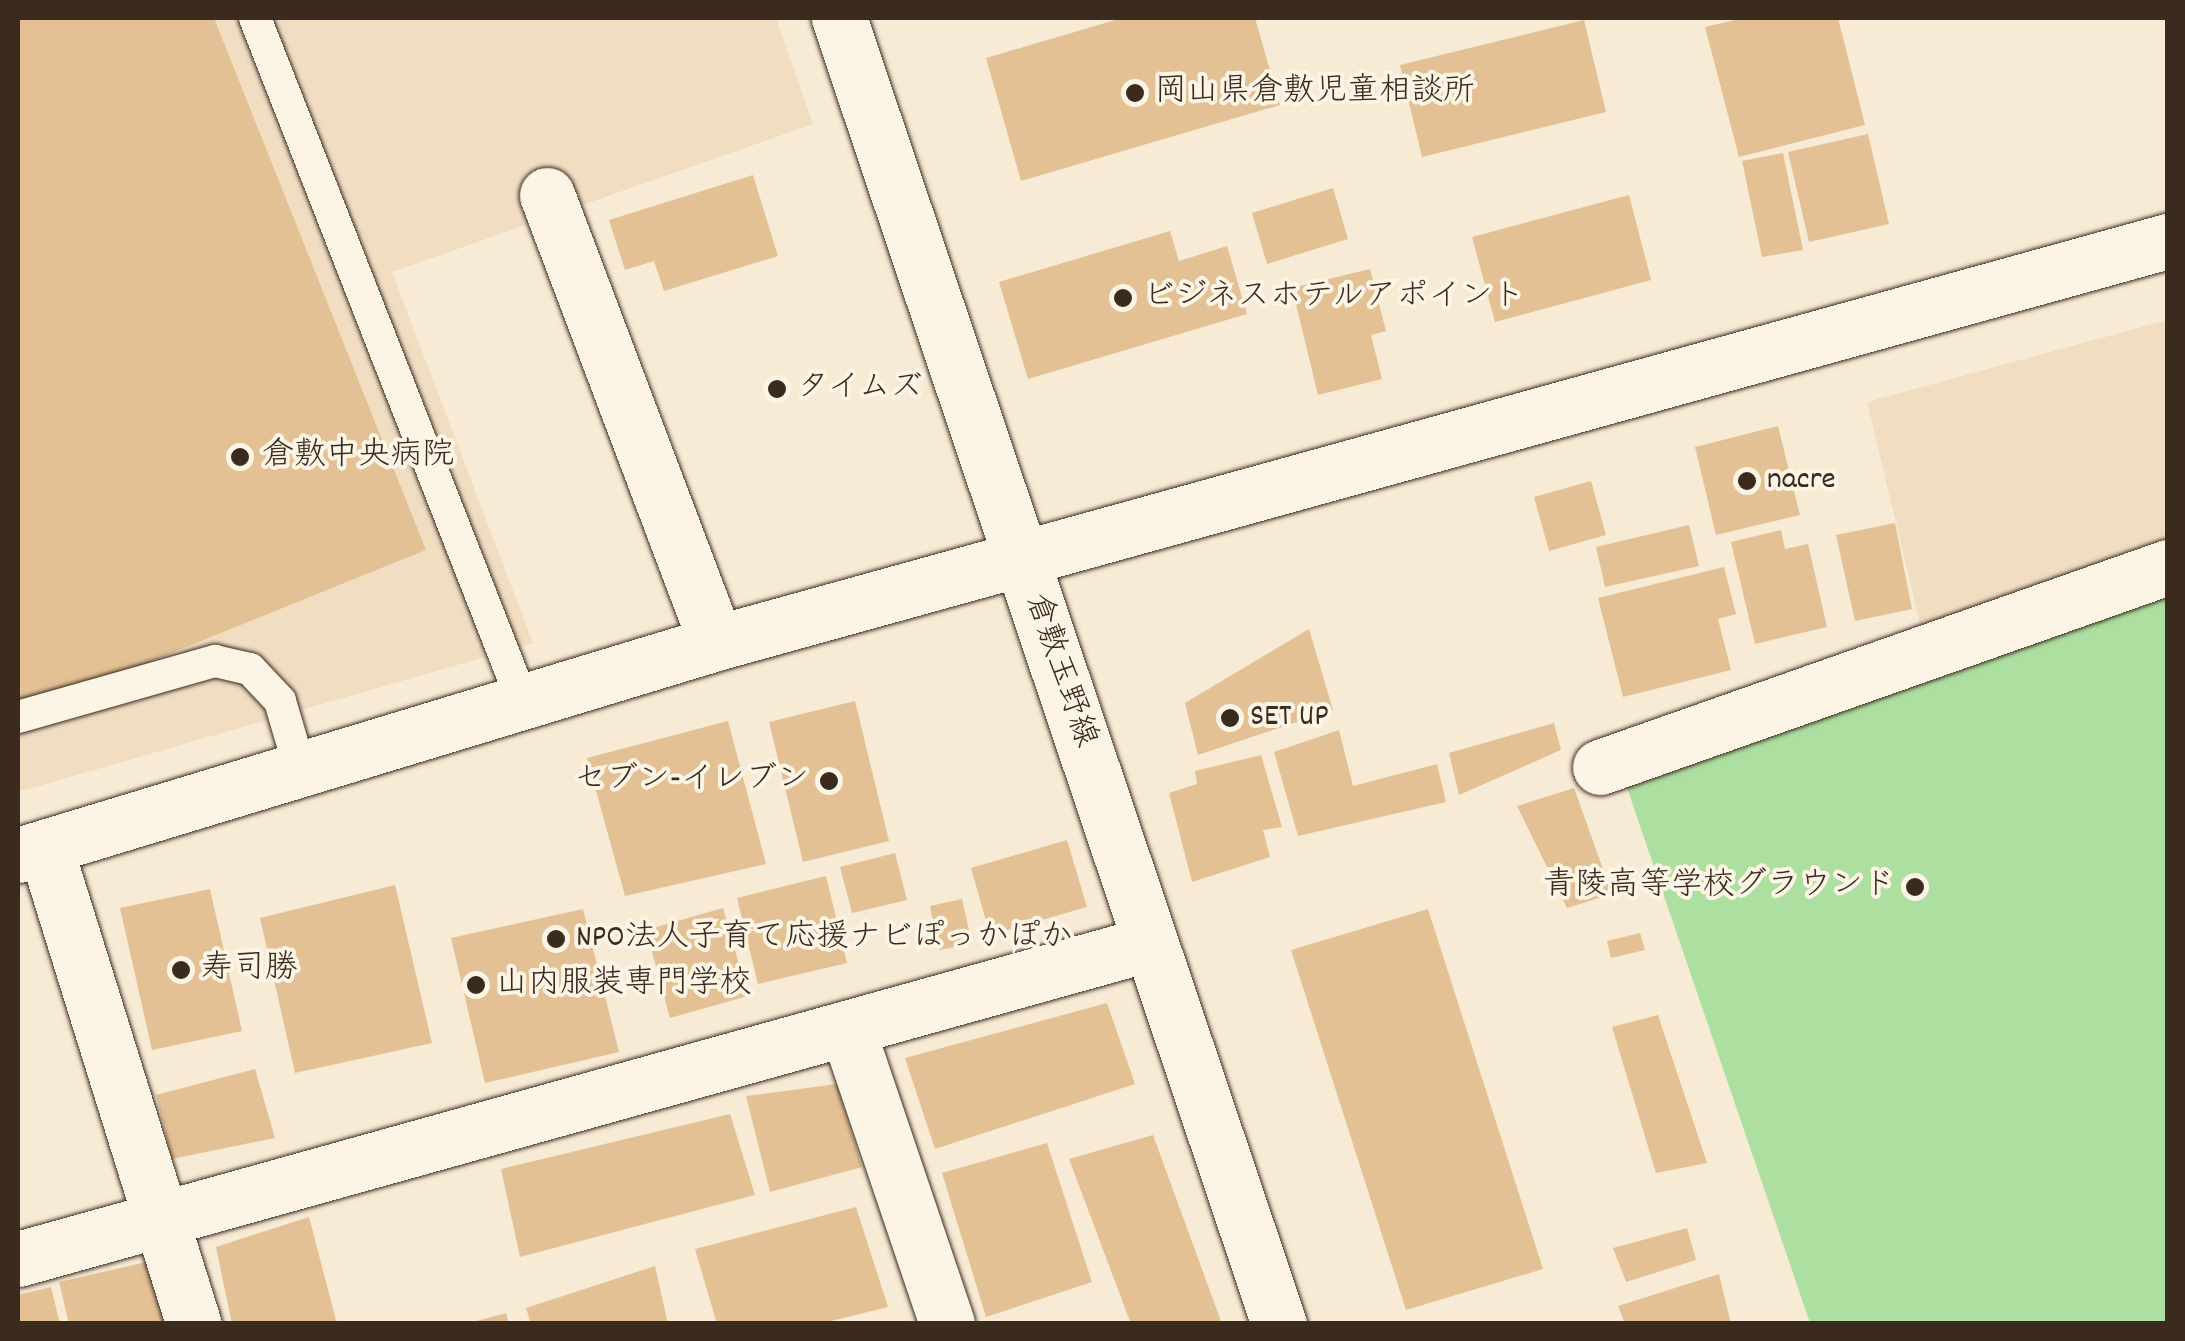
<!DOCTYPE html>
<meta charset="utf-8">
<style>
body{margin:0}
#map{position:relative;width:2185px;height:1341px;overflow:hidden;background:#f7ebd5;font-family:Dekko,"Klee One",sans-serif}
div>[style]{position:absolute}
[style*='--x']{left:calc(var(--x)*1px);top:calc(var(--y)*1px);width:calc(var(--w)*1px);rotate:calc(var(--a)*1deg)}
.built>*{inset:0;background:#f1dec2}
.green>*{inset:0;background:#addfa0}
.building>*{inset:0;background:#e3c195}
.roads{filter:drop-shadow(0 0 2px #3b2a1e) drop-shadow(0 0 2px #3b2a1e)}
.lane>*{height:32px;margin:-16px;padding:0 16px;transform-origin:16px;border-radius:16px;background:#fcf5e5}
.street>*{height:55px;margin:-27.5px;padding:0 27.5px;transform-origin:27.5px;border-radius:27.5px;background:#fcf5e5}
.secondary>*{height:55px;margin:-27.5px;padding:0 27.5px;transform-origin:27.5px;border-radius:27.5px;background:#fcf5e5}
.primary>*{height:55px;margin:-27.5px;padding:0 27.5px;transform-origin:27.5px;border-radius:27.5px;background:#fcf5e5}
.dots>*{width:28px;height:28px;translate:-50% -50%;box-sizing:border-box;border:5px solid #fcf5e5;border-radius:50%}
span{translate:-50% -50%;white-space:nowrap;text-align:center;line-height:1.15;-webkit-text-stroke:8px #fcf5e5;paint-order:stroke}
.poi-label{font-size:32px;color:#3b2a1e}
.left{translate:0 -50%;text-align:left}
.right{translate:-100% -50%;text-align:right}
.street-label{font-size:32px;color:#3b2a1e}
.frame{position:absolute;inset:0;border:20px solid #3b2a1e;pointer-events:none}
</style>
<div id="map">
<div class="built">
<i style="clip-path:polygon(18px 18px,776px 18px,813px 124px,392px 272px,533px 643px,18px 792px)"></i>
<i style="clip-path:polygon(2167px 320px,2167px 551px,1924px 640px,1867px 402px)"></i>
</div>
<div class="green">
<i style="clip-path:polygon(2167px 579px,2167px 1323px,1810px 1323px,1624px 779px)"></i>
</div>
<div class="building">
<i style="clip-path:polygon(18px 18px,214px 18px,426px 550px,18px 715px)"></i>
<i style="clip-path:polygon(1122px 18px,1255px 18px,1280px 105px,1021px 181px,986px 58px)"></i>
<i style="clip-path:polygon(1743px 18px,1838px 18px,1865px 125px,1739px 157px,1705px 27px)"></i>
<i style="clip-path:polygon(1584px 20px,1606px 112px,1422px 157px,1400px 65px)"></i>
<i style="clip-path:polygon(1868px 134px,1889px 224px,1809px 242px,1788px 152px)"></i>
<i style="clip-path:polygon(1783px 153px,1803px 250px,1762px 257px,1742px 161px)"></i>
<i style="clip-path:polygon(753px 175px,778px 256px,664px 291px,654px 261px,625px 270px,609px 220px)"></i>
<i style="clip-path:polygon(1333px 188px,1348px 239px,1267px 264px,1252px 213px)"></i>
<i style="clip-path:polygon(1629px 195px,1651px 280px,1495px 322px,1472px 237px)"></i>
<i style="clip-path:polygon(1170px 231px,1179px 261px,1227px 246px,1247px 314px,1028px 379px,999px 282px)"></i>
<i style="clip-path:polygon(1370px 269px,1386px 331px,1371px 335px,1382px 379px,1318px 395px,1292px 288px)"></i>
<i style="clip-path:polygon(1778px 426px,1800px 515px,1716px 535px,1695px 447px)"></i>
<i style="clip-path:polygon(1591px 481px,1606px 535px,1549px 551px,1534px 497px)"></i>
<i style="clip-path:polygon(1895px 523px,1912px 609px,1855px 621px,1836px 535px)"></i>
<i style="clip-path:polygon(1689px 525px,1699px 566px,1605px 587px,1596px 547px)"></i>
<i style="clip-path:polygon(1781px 530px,1785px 549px,1808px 544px,1827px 627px,1755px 644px,1731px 542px)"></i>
<i style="clip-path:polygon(1724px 567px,1736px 614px,1718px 619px,1731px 670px,1623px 697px,1598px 598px)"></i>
<i style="clip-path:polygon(1309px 629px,1333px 710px,1198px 755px,1185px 703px)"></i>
<i style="clip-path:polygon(855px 701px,889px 841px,803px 862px,769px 722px)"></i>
<i style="clip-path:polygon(728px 721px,766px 864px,625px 896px,587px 758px)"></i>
<i style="clip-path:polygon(1554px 723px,1561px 750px,1459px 795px,1449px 753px)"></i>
<i style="clip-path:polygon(1339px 730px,1353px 786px,1437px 764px,1446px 802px,1298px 836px,1274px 752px)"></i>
<i style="clip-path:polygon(1261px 755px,1282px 827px,1263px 830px,1270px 857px,1192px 882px,1169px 793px,1197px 784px,1195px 771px)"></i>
<i style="clip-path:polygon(1574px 788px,1612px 894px,1567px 908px,1517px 806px)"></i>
<i style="clip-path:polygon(1067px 840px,1087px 907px,990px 935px,971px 868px)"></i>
<i style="clip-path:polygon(895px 853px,907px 900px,852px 913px,840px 867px)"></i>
<i style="clip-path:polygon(826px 876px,847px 963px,758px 984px,737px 898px)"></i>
<i style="clip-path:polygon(395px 885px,432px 1043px,295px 1073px,260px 918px)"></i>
<i style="clip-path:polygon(210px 889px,242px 1031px,152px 1050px,120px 908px)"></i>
<i style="clip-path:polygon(962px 899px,972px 944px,939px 950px,930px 906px)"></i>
<i style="clip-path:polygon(723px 908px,748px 996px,670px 1018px,646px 930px)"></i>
<i style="clip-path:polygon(583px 909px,619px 1052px,485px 1083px,451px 938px)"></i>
<i style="clip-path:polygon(1428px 909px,1543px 1269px,1406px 1310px,1291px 950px)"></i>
<i style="clip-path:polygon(1640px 933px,1645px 950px,1611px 958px,1607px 941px)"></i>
<i style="clip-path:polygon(1107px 1003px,1135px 1084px,935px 1149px,905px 1058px)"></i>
<i style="clip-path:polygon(1658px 1015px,1707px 1163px,1656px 1173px,1612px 1027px)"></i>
<i style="clip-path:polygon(255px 1069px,275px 1138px,172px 1159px,156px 1095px)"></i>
<i style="clip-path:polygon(837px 1084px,862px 1167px,770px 1192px,746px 1096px)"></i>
<i style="clip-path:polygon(730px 1114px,755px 1195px,520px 1257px,501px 1169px)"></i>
<i style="clip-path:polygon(1153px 1135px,1222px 1324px,1131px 1324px,1069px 1159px)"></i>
<i style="clip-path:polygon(1047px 1143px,1092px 1282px,986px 1317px,942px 1173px)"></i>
<i style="clip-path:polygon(856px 1207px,888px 1307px,819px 1324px,717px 1324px,695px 1249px)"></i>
<i style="clip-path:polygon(309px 1217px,337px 1324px,232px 1324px,216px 1247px)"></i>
<i style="clip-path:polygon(1687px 1228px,1696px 1260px,1626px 1282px,1613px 1248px)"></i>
<i style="clip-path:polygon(151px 1261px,166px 1324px,69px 1324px,59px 1282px)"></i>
<i style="clip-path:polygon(655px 1266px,668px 1324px,531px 1324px,526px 1308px)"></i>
<i style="clip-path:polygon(1719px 1274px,1731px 1324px,1625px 1324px,1618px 1306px)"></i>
<i style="clip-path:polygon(51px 1287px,60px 1324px,18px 1324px,18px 1295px)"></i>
<i style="clip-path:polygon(506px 1313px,509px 1324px,473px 1324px,473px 1322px)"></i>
</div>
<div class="roads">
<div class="lane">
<i style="--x:255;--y:18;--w:732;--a:68.62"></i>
<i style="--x:18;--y:717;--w:205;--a:-15.9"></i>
<i style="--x:215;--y:661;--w:36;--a:13"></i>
<i style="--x:250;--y:669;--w:44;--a:46.8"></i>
<i style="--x:280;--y:701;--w:71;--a:73.6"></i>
</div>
<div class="street">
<i style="--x:547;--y:195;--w:479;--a:69.3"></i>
<i style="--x:1600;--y:767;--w:602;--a:-19.4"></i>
<i style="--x:45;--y:847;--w:500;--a:72.7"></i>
<i style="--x:848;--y:1031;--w:309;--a:71.3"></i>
<i style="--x:18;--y:1259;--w:1173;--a:-15.58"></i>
</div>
<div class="secondary">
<i style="--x:18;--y:855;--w:729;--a:-16.89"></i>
<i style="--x:716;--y:643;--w:1507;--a:-15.48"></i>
</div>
<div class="primary">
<i style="--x:839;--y:18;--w:1378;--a:71.38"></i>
</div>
</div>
<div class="dots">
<i style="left:1135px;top:93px;background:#3b2a1e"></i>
<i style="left:1123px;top:298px;background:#3b2a1e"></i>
<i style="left:777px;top:389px;background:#3b2a1e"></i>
<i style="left:240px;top:457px;background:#3b2a1e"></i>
<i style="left:1747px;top:481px;background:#3b2a1e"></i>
<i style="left:1230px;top:718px;background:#3b2a1e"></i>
<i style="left:829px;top:781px;background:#3b2a1e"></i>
<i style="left:1915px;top:887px;background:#3b2a1e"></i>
<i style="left:556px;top:939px;background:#3b2a1e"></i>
<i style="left:181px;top:970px;background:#3b2a1e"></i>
<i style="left:476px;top:985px;background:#3b2a1e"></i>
</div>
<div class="poi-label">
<span class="left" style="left:1155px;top:93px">岡山県倉敷児童相談所</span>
<span class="left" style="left:1143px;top:298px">ビジネスホテルアポイント</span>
<span class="left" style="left:797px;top:389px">タイムズ</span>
<span class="left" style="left:262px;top:457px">倉敷中央病院</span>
<span class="left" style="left:1767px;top:481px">nacre</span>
<span class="left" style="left:1250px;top:718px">SET UP</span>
<span class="right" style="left:809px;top:781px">セブン-イレブン</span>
<span class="right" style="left:1895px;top:887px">青陵高等学校グラウンド</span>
<span class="left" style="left:576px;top:939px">NPO法人子育て応援ナビぽっかぽか</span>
<span class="left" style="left:201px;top:970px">寿司勝</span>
<span class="left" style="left:496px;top:985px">山内服装専門学校</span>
</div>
<div class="street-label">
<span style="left:1059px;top:671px;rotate:71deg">倉敷玉野線</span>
</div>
<div class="frame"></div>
</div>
